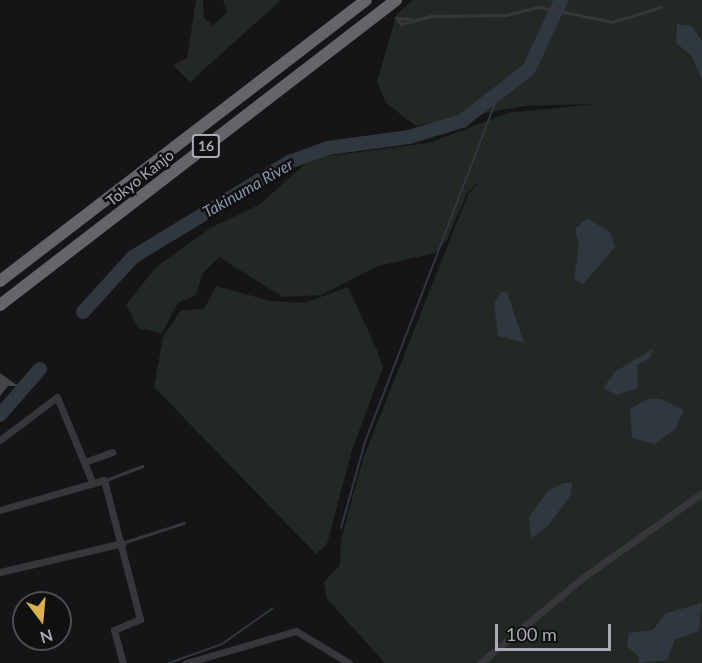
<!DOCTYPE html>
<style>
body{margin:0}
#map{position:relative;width:702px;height:663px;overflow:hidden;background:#151517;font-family:Lato,sans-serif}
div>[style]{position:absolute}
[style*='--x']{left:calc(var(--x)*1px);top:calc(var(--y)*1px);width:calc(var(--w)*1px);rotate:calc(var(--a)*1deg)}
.green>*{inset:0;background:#222823}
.water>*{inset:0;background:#30373e}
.stream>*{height:2px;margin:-1px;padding:0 1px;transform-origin:1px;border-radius:1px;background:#30373e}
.river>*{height:14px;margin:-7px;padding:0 7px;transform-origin:7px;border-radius:7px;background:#30373e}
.building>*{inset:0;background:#444549}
.lane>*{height:3px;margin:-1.5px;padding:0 1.5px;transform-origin:1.5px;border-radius:1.5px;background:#37373b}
.street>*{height:7px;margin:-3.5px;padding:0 3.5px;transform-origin:3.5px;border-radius:3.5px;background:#37373b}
.highway>*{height:12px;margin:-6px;padding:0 6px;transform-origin:6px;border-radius:6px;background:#63656b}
span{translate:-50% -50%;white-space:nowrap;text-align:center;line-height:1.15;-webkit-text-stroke:5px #101011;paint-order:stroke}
.shield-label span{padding:2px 4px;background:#101011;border:2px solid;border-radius:4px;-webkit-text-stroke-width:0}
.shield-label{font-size:14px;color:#a9acb5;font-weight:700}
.street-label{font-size:15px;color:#a9acb5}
.water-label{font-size:16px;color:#8497ac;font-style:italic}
.north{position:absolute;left:12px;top:591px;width:60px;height:60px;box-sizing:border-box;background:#101011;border:2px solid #4d4e53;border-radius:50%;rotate:164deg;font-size:16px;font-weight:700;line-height:24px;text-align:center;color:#a9acb5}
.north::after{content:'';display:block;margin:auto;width:21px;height:27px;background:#dab14a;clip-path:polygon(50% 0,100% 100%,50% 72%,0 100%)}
.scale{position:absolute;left:495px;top:624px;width:116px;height:27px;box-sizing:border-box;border:3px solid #a9acb5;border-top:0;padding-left:8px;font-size:18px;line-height:21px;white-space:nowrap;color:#a9acb5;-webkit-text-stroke:4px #101011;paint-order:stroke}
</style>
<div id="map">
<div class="green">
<i style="clip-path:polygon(196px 0,203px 0,204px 18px,213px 26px,227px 12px,223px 0,281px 0,190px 82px,173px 65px,187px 58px)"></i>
<i style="clip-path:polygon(413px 0,702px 0,702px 663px,385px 663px,327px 599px,324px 582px,340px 565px,341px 540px,363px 459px,468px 194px,486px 176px,467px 193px,447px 240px,435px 253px,378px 266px,321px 295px,283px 297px,219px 257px,203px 273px,196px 295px,178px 303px,162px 333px,138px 328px,126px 305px,156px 267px,212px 227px,259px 205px,312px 158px,429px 143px,508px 113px,595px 104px,524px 106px,416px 126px,386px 103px,377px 82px,396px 15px)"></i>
<i style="clip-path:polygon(216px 286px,270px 301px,304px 303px,348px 287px,377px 350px,383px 367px,352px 450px,327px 544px,316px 554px,154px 387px,163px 337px,181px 310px,204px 309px)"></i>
</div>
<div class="water">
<i style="clip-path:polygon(677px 24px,692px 26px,702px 41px,702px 80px,691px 55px,676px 43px)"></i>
<i style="clip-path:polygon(587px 218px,610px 232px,615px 247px,583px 284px,574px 279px,579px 245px,575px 229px)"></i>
<i style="clip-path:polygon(501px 292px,507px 292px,524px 343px,498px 336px,494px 303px)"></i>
<i style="clip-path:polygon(653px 349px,650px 358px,637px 365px,638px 388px,617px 395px,603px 388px,616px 371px)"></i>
<i style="clip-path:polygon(661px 399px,684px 410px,675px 429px,655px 444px,632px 438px,630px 409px,647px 399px)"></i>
<i style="clip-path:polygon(563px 483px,572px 483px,571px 495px,547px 527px,531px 538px,529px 517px,548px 491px)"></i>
<i style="clip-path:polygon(702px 603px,699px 631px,675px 640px,667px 660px,638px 663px,639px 657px,627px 646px,629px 633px,653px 630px,666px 613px)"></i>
</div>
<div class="stream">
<i style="--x:341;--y:528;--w:89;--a:-74.4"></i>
<i style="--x:365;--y:442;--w:368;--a:-69"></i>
<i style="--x:169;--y:663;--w:56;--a:-19.7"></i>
<i style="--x:222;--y:644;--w:62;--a:-35.2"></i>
</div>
<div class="river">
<i style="--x:83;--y:312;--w:74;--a:-47.7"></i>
<i style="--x:133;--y:257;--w:183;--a:-31.3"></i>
<i style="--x:289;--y:162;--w:41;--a:-19.7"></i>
<i style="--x:328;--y:148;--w:82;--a:-7.7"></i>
<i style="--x:409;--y:137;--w:55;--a:-16.8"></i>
<i style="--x:462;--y:121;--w:85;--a:-37.8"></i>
<i style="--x:529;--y:69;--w:76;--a:-65.1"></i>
<i style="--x:0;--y:415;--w:61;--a:-49"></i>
</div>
<div class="building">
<i style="clip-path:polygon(0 373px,18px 386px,8px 386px,0 396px)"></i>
</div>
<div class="lane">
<i style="--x:412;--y:19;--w:16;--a:-176"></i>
<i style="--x:396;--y:18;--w:8;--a:50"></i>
<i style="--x:401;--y:24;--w:30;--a:-15"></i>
<i style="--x:430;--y:16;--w:76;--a:-0.8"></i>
<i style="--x:506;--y:15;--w:34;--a:-14"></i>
<i style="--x:539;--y:7;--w:75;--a:11.6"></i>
<i style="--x:612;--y:22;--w:51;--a:-17"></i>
<i style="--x:106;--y:480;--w:39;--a:-21"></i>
<i style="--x:125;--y:542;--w:62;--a:-17.9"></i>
</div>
<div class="street">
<i style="--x:0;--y:440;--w:71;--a:-37"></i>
<i style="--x:57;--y:397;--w:94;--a:67.5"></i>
<i style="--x:85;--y:462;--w:29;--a:-20"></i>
<i style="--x:0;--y:510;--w:108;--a:-16.1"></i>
<i style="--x:104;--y:480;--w:144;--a:75.5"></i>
<i style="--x:140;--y:619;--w:28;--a:157"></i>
<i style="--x:114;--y:630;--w:34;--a:75"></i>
<i style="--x:0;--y:572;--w:126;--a:-13.3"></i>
<i style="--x:186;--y:663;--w:115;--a:-16.2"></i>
<i style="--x:296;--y:631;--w:62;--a:31.1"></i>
<i style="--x:480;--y:663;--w:131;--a:-39.7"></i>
<i style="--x:581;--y:579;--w:148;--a:-35.4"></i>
</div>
<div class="highway">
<i style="--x:0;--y:281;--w:461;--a:-37.5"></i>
<i style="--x:0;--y:305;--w:500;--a:-37.6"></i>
</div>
<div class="shield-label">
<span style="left:206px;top:146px">16</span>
</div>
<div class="street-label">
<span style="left:140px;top:178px;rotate:-38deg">Tokyo Kanjo</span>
</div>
<div class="water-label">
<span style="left:248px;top:188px;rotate:-30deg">Takinuma River</span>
</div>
<div class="north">N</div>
<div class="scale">100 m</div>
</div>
